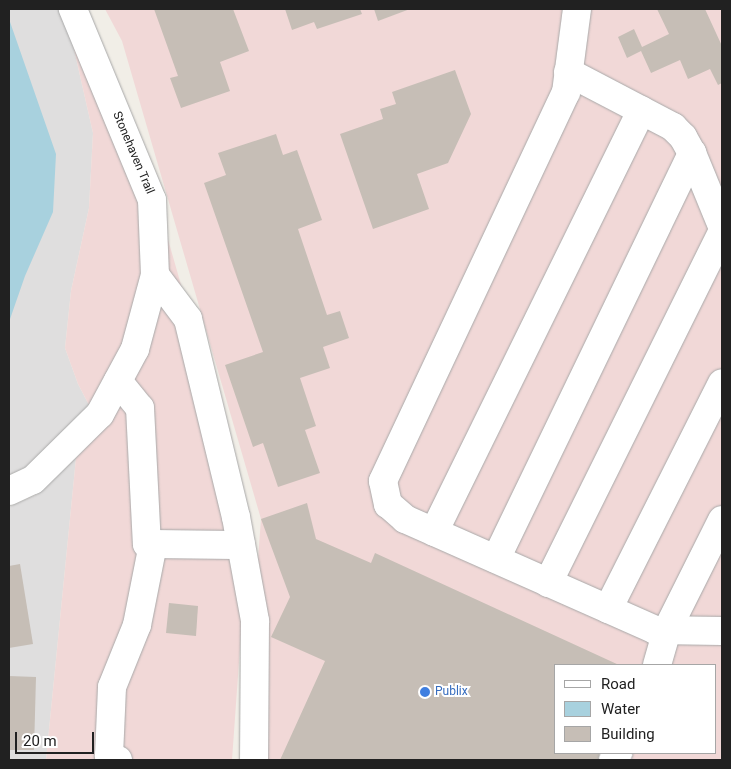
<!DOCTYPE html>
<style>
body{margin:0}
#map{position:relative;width:731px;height:769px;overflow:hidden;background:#f1eee7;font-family:Roboto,sans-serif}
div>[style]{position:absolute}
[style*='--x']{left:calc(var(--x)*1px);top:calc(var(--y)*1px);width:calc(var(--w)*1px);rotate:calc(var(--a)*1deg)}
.residential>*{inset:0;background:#dfdede}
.commercial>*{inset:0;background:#f1d8d7}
.water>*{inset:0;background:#a8d1de}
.building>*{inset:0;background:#c6beb6}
.roads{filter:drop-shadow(0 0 1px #a8a8a8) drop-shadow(0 0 1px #a8a8a8)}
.minor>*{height:28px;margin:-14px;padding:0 14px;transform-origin:14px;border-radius:14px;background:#fff}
.dots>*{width:14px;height:14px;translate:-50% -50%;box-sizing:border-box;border:2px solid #fff;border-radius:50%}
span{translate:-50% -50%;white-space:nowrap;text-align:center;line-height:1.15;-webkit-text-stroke:4px #fff;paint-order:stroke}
.street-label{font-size:12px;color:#212121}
.shop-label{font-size:12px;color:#366cbe}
.left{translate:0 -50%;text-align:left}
.frame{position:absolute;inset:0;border:10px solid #212121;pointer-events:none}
.legend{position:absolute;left:554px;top:664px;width:162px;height:90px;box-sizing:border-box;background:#fff;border:1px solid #a6a6a6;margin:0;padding:6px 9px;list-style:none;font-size:15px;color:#212121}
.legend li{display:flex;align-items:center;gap:10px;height:25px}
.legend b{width:25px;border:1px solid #a6a6a6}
.scale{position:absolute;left:15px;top:732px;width:79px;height:22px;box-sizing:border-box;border:2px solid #212121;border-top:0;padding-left:6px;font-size:15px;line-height:18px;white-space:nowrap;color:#212121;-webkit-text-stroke:4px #fff;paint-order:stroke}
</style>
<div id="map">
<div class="residential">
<i style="clip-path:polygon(9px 9px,58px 9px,73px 45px,93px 133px,89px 208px,71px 291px,65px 348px,78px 384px,89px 405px,26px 467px,9px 475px)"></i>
<i style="clip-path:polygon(76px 458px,46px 760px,9px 760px,9px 507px,38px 494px)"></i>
</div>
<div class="commercial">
<i style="clip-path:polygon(evenodd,105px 9px,722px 9px,722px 760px,243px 760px,261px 519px,122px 41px,105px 9px,555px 665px,715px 665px,715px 753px,555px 753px,555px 665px)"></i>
<i style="clip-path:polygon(73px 45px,138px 203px,142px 273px,123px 343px,89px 405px,78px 384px,65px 348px,71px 291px,89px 208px,93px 133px)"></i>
<i style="clip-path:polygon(167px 236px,249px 521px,232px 760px,46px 760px,76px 458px,108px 425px,147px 354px)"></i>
</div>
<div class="water">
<i style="clip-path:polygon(9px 19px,56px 154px,53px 212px,25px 276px,9px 322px)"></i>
</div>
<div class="building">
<i style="clip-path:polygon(154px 9px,233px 9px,249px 51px,220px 62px,230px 91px,181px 108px,170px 78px,178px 76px)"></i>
<i style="clip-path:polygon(285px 9px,360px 9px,362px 14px,317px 29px,314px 22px,292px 30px)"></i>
<i style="clip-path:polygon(374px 9px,410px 9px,378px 21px)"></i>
<i style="clip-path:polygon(657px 9px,705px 9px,722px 46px,722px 83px,718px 85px,710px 69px,688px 79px,680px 60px,651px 73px,641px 51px,627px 58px,618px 37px,634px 29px,642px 47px,669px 34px)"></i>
<i style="clip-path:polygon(455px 70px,471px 114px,448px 163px,417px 174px,429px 209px,373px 229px,340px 134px,383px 119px,380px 109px,396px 104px,392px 92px)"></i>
<i style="clip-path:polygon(276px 134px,283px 155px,297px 150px,322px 220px,298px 229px,327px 315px,340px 311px,349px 338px,323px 347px,330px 368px,300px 378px,316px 426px,305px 430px,320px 473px,278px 487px,263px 443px,253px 447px,225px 365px,263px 352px,204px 183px,226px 175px,218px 153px)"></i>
<i style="clip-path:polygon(307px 503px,316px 539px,371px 563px,375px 553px,619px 665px,555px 665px,555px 753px,607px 753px,603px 760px,280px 760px,325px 661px,271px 637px,290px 597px,261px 519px)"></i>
<i style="clip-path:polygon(20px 564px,33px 644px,9px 648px,9px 566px)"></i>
<i style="clip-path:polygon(169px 603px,198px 606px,196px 636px,166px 633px)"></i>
<i style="clip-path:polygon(9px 676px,36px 677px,34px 750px,9px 750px)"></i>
</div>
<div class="roads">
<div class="minor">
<i style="--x:577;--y:9;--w:84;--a:97.5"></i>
<i style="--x:566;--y:92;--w:430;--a:115.2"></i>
<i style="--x:383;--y:481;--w:24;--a:78"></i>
<i style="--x:388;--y:504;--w:23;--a:41"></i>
<i style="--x:405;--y:519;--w:274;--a:23.9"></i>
<i style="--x:655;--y:630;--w:67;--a:0.9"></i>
<i style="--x:568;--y:72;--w:119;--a:27.6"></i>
<i style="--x:673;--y:127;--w:14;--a:45"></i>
<i style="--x:683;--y:137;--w:18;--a:61"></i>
<i style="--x:692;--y:153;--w:79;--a:67.7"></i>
<i style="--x:155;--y:275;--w:55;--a:53.1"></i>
<i style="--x:188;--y:319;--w:204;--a:76.4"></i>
<i style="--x:236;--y:517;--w:106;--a:79.6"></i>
<i style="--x:255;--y:621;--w:139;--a:90.4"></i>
<i style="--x:118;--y:381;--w:35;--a:51"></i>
<i style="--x:140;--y:408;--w:136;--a:87.1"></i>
<i style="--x:147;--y:544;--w:94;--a:0.6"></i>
<i style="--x:9;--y:491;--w:26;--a:-25"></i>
<i style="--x:33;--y:480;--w:94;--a:-44.6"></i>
<i style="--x:100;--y:414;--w:74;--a:-61.7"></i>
<i style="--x:135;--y:349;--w:77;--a:-74.9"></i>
<i style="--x:155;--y:275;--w:75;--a:-92.3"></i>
<i style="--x:152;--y:200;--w:207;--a:-112.5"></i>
<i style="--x:434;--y:532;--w:470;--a:-63.8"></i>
<i style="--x:496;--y:559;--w:451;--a:-64.2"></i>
<i style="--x:548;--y:583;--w:391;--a:-63.6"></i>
<i style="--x:608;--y:609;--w:253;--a:-63.2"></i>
<i style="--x:657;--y:665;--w:36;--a:-74"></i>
<i style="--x:667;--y:630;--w:123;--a:-63.4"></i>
<i style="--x:118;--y:760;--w:10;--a:-156"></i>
<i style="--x:109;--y:756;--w:69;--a:-87.5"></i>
<i style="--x:112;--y:687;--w:67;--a:-68"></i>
<i style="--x:137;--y:625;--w:83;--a:-78.8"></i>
<i style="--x:613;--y:760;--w:9;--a:-54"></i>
</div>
</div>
<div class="dots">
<i style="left:425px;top:692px;background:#3f7fe0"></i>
</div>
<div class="street-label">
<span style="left:133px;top:153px;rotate:67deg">Stonehaven Trail</span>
</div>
<div class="shop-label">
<span class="left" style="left:435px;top:692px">Publix</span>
</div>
<div class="frame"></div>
<ul class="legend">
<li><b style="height:6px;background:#fff"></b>Road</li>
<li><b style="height:14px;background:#a8d1de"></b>Water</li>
<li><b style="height:14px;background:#c6beb6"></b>Building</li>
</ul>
<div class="scale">20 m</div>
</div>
